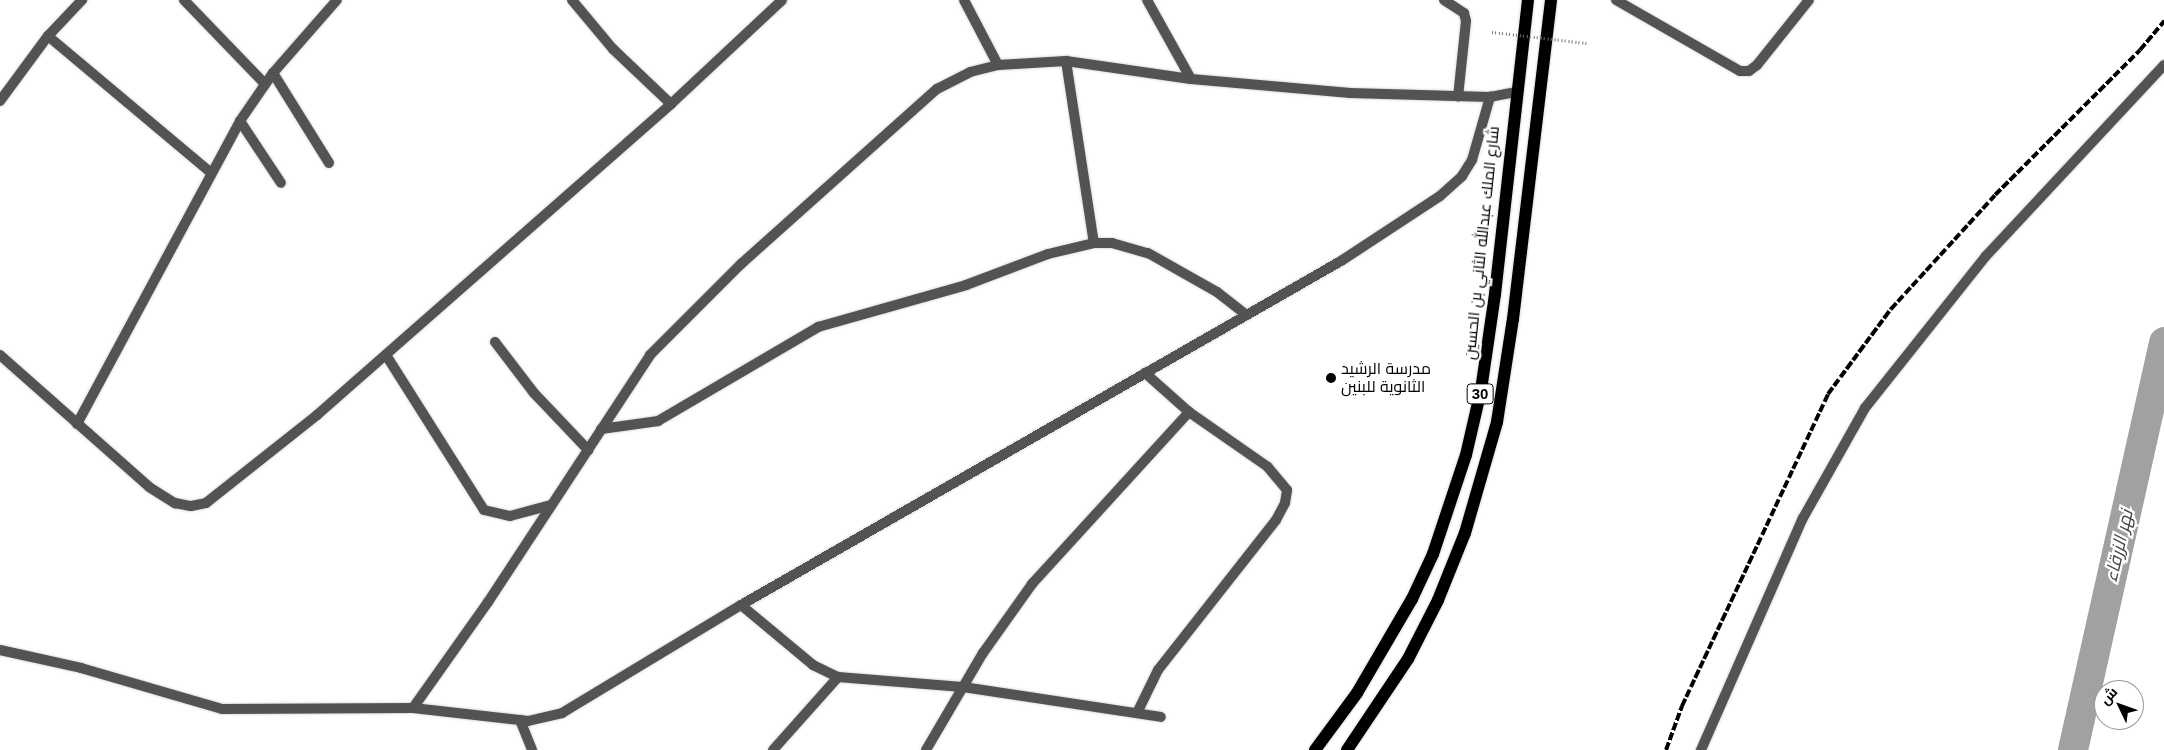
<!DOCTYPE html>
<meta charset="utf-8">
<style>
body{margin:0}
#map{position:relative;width:2164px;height:750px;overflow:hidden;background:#fff;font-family:Helvetica,Cairo,sans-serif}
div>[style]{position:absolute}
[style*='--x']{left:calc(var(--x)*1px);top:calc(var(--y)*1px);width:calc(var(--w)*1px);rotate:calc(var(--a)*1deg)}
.river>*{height:30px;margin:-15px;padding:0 15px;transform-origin:15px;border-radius:15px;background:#a1a1a1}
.roads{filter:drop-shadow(0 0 1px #dbdbdb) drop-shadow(0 0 1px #dbdbdb)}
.minor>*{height:10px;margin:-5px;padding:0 5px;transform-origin:5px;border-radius:5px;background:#535353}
.tertiary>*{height:10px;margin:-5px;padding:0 5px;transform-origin:5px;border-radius:5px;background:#535353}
.primary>*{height:12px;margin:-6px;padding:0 6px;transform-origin:6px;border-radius:6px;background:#000}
.rail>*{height:4px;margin-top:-2px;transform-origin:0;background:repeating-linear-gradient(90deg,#000 0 8px,transparent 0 10.5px)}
.path-bridge>*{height:3px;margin-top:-1.5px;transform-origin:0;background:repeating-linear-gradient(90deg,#757575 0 1px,transparent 0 3.5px)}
.dots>*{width:14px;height:14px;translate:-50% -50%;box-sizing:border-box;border:2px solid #fff;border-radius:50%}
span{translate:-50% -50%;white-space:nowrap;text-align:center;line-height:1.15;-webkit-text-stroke:4.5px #fff;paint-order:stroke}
.shield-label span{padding:1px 4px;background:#fff;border:1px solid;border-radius:4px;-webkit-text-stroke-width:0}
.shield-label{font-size:15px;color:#000;font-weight:700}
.street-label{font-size:16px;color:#000}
.poi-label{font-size:16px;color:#000}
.left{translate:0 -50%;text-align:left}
.water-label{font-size:18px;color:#424242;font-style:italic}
.north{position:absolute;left:2094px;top:680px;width:50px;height:50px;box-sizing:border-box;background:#fff;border:1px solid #999;border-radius:50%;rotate:312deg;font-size:14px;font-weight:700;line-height:20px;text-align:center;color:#000}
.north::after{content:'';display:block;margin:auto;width:18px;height:22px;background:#000;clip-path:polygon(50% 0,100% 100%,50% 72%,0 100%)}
</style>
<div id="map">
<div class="river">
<i style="--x:2073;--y:750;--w:418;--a:-77.4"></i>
</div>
<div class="roads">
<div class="minor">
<i style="--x:184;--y:0;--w:117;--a:46"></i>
<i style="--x:572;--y:0;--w:64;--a:50.1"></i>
<i style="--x:613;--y:49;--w:80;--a:43.5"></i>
<i style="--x:964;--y:0;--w:73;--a:62.4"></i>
<i style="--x:1147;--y:0;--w:90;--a:60.9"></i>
<i style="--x:1444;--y:0;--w:24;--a:33"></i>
<i style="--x:1464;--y:13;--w:8;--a:76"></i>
<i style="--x:1466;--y:21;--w:76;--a:96"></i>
<i style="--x:1616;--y:0;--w:143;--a:29.8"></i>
<i style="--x:1740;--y:71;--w:9;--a:0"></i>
<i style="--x:1749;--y:71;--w:10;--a:-37"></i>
<i style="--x:1757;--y:65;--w:83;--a:-51.3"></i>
<i style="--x:48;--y:36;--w:212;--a:40"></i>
<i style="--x:1066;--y:61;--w:184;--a:81.3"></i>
<i style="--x:273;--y:73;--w:106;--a:58.1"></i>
<i style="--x:0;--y:101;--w:81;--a:-53.6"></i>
<i style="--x:48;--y:36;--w:50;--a:-46.6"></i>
<i style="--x:240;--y:121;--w:74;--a:56.5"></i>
<i style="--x:495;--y:342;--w:64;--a:52.6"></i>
<i style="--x:534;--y:393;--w:79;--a:46.5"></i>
<i style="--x:0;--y:355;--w:199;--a:41.5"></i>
<i style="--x:149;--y:487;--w:31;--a:32"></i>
<i style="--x:175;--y:503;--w:16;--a:11"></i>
<i style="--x:191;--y:506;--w:15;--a:-11"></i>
<i style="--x:206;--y:503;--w:142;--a:-38.4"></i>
<i style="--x:317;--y:415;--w:471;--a:-41.3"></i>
<i style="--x:671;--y:104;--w:152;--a:-43.1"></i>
<i style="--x:386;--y:355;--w:183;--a:57.7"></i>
<i style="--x:484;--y:510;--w:27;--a:13"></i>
<i style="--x:510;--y:516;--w:42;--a:-15"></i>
<i style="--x:77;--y:424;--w:344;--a:-61.7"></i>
<i style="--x:240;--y:121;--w:58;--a:-55.5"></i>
<i style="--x:273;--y:73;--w:97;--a:-48.8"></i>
<i style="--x:601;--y:429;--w:58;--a:-8"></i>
<i style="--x:658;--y:421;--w:186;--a:-30.4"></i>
<i style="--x:818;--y:327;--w:154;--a:-15.8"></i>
<i style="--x:966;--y:285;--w:88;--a:-20.7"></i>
<i style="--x:1048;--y:254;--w:47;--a:-13.4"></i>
<i style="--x:1094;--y:243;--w:18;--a:0"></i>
<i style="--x:1112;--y:243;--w:37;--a:16"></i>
<i style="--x:1148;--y:253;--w:79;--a:29.5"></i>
<i style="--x:1217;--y:292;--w:36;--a:38"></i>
<i style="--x:741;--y:605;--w:94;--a:39.8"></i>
<i style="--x:813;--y:665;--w:28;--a:26"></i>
<i style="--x:838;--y:677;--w:125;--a:4.6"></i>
<i style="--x:963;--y:687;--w:200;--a:8.6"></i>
<i style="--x:0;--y:650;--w:83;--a:12.5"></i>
<i style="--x:81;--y:668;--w:147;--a:16.2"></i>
<i style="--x:222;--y:709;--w:191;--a:-0.3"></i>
<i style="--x:413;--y:708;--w:116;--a:6.4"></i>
<i style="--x:528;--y:721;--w:35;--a:-13"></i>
<i style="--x:562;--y:713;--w:209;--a:-31.1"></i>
<i style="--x:741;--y:605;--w:692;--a:-29.83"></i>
<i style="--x:1341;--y:261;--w:118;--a:-33.3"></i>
<i style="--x:1440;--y:196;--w:30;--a:-42"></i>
<i style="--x:1462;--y:176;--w:19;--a:-58"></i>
<i style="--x:1472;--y:160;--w:66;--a:-74.1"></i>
<i style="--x:413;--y:708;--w:130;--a:-54.7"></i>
<i style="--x:488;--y:602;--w:295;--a:-56.7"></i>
<i style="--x:650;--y:355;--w:129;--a:-45"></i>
<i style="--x:741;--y:264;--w:263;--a:-41.8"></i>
<i style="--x:937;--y:89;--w:37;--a:-27"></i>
<i style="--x:970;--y:72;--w:29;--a:-14"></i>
<i style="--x:998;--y:65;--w:68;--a:-3.4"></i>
<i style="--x:1066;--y:61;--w:126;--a:8.2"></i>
<i style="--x:1191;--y:79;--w:160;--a:5"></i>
<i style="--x:1350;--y:93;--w:140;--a:1.6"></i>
<i style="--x:1490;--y:97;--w:26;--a:-11"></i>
<i style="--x:1137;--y:713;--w:48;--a:-64"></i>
<i style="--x:1158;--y:670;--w:191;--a:-51.8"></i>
<i style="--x:1276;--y:520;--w:19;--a:-62"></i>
<i style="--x:1285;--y:503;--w:13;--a:-81"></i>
<i style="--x:1287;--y:490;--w:30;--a:-130"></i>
<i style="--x:1268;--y:467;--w:96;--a:-145.2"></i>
<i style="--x:1189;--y:412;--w:59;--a:-138.4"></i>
<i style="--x:520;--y:720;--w:32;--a:68"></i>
<i style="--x:773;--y:750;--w:98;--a:-48.3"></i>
<i style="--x:926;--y:750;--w:113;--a:-59.6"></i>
<i style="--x:983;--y:653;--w:85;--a:-54.6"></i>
<i style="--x:1032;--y:584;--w:233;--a:-47.6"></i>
</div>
<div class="tertiary">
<i style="--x:1701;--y:750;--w:253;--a:-66.3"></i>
<i style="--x:1803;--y:518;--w:126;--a:-60.6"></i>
<i style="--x:1865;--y:408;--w:194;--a:-51.5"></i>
<i style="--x:1986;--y:256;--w:261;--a:-47"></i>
</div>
<div class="primary">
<i style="--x:1315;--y:750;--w:71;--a:-53.6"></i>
<i style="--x:1357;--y:693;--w:109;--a:-59.7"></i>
<i style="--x:1412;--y:599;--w:50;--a:-65"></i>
<i style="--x:1433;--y:554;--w:104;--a:-71.6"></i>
<i style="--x:1466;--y:455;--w:67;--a:-77"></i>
<i style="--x:1481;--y:390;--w:97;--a:-81.7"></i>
<i style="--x:1495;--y:294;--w:296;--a:-83.6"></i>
<i style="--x:1347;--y:750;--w:110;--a:-56.2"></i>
<i style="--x:1408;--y:659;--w:66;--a:-63"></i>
<i style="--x:1438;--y:600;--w:72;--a:-68.1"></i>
<i style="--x:1465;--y:533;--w:116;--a:-73.9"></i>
<i style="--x:1497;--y:422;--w:104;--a:-81.2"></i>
<i style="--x:1513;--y:319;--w:321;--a:-83.2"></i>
</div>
</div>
<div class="rail">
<i style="--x:1666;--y:750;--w:47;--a:-70"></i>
<i style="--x:1682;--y:706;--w:344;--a:-64.9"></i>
<i style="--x:1828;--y:394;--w:106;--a:-53.5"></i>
<i style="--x:1891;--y:309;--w:154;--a:-47.6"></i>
<i style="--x:1995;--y:195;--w:205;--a:-45"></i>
<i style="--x:2140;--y:50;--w:38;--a:-50"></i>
</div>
<div class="path-bridge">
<i style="--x:1492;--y:32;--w:95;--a:6.7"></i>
</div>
<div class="dots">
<i style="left:1331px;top:378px;background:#000"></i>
</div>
<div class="shield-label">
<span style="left:1480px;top:394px">30</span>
</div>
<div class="street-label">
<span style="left:1482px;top:243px;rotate:-84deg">شارع الملك عبدالله الثاني بن الحسين</span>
</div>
<div class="poi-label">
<span class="left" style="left:1341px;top:378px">مدرسة الرشيد<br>الثانوية للبنين</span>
</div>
<div class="water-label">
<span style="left:2119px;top:546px;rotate:-77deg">نهر الزرقاء</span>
</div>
<div class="north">ش</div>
</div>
